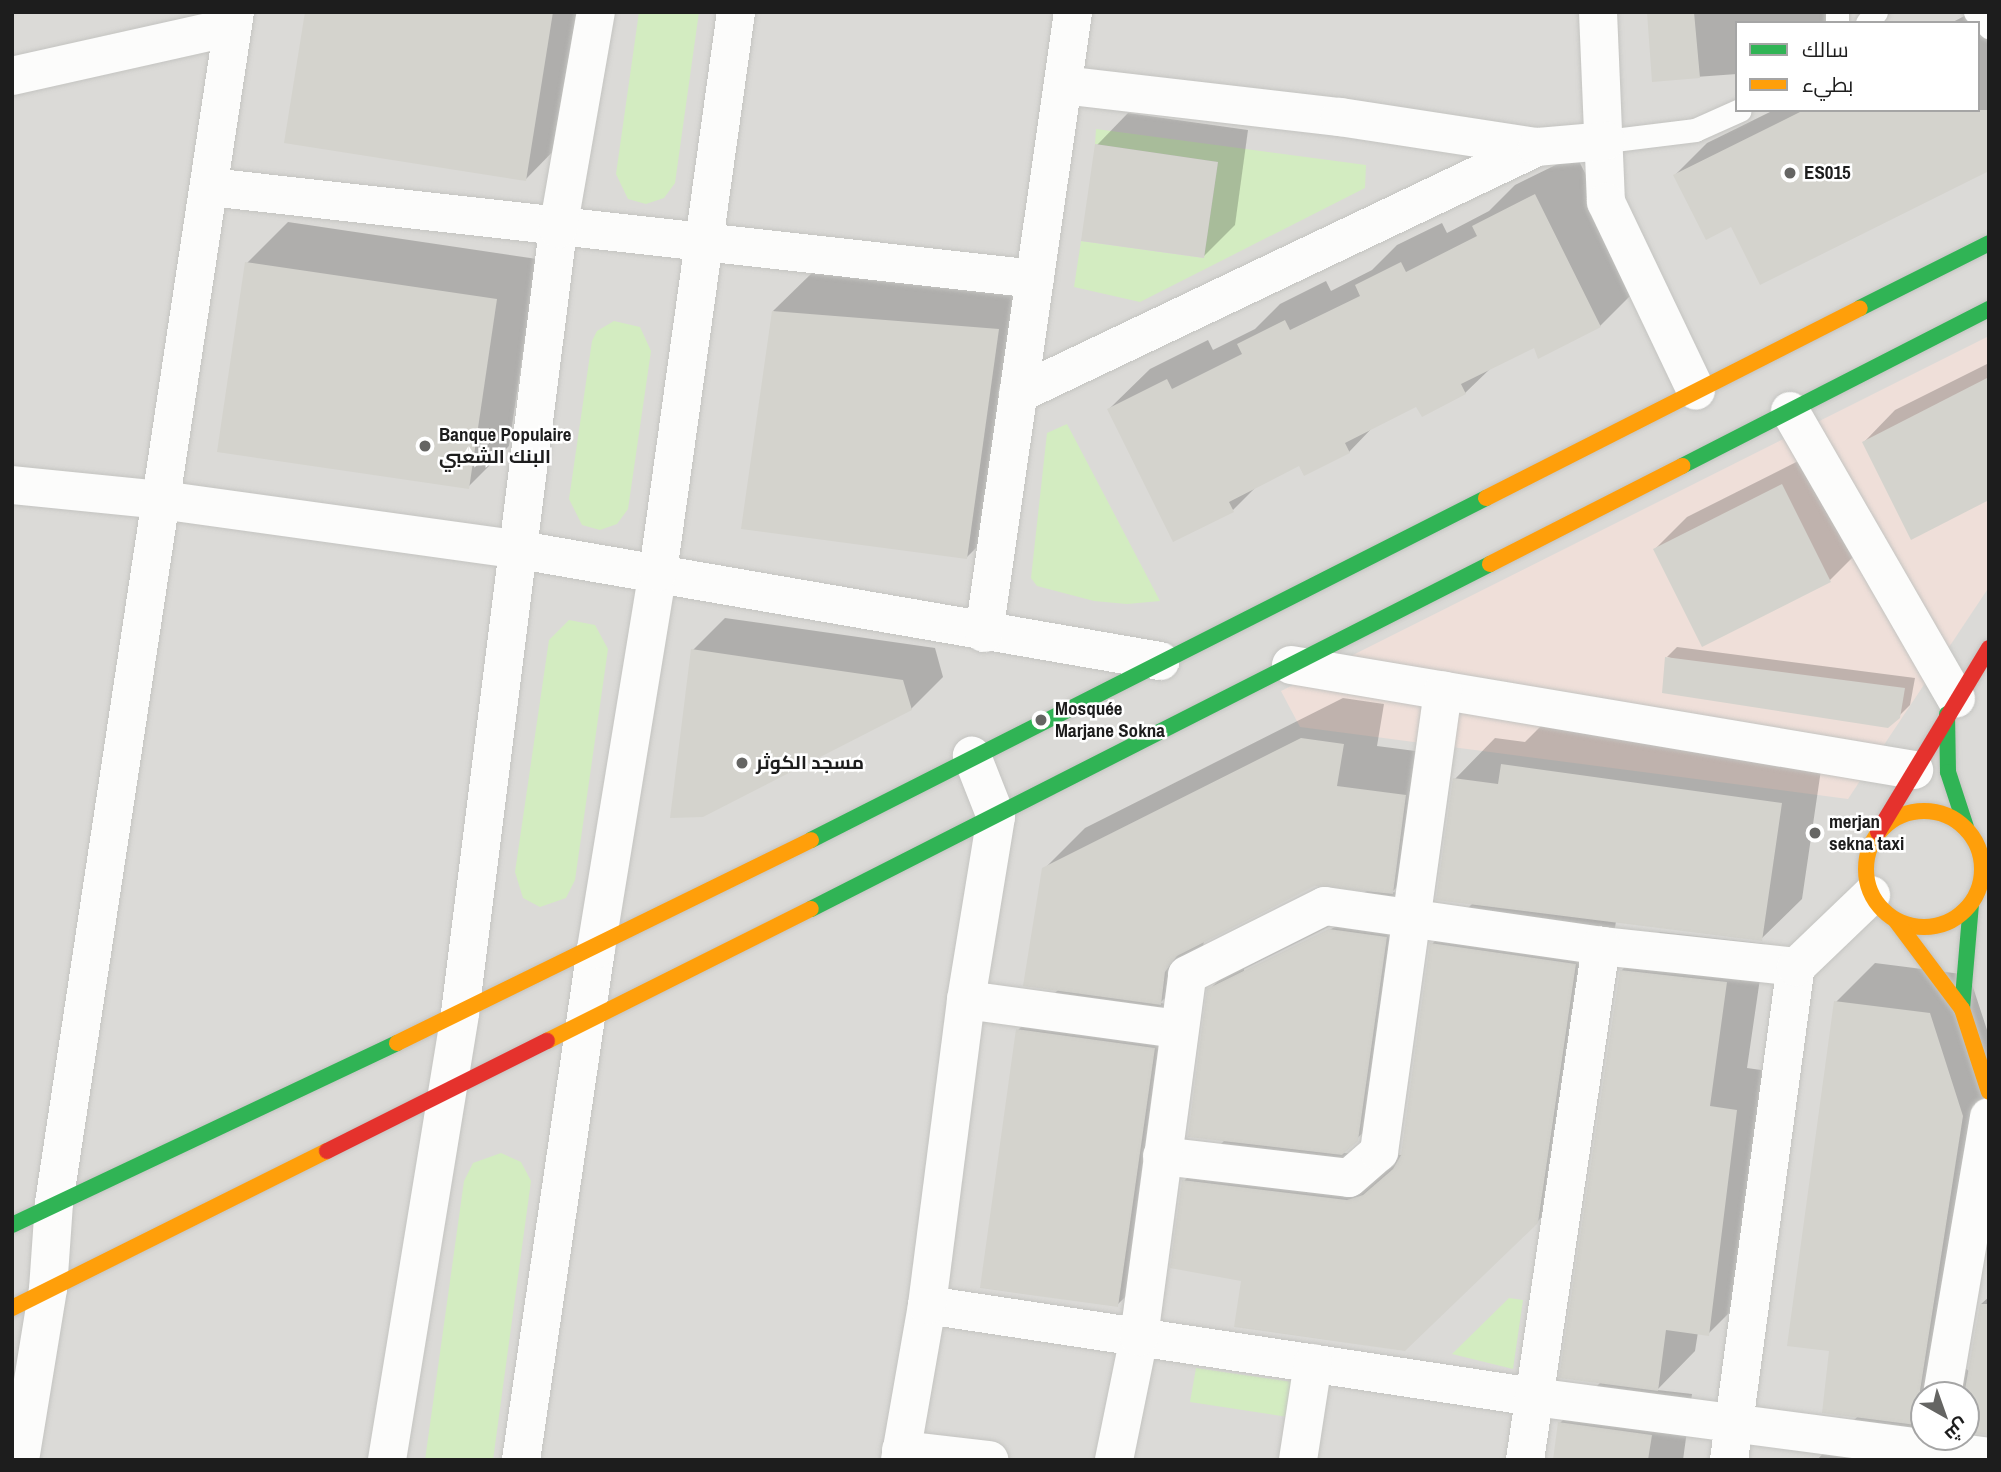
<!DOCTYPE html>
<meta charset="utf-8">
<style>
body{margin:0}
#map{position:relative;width:2001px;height:1472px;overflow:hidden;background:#ecebe5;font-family:"Archivo Narrow",Cairo,sans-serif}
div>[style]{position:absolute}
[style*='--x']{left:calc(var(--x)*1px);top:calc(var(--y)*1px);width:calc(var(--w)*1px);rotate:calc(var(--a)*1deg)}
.residential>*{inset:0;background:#dbdad7}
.commercial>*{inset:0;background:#efdfd9}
.grass>*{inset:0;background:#d3ecc1}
.shadow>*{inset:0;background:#0003}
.building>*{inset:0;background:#d4d3cd}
.roads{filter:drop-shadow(0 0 2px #c4c4c1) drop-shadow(0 0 2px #c4c4c1)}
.lane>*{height:23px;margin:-11.5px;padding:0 11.5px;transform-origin:11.5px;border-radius:11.5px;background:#fcfcfb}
.street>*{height:38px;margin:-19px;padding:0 19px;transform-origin:19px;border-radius:19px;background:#fcfcfb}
.fast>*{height:16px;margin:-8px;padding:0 8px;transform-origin:8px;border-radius:8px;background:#30b455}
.slow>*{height:16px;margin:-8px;padding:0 8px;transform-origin:8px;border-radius:8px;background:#ff9f0a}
.slow>.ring{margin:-8px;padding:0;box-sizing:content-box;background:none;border:16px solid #ff9f0a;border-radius:50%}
.jam>*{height:16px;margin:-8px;padding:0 8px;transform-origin:8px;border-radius:8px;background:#e5322d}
.dots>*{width:19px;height:19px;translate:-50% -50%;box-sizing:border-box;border:4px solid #fff;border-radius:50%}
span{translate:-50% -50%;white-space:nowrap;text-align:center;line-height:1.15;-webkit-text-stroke:5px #fff;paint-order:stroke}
.poi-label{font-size:19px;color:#1d1d1d;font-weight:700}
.left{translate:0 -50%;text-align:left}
.frame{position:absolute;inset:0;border:14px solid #1d1d1d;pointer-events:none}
.legend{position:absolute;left:1735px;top:21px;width:245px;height:91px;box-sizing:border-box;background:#fff;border:2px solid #a5a5a5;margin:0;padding:9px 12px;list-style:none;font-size:21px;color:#1d1d1d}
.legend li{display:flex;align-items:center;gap:14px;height:35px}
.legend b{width:35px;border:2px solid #a5a5a5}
.north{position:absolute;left:1910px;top:1381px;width:70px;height:70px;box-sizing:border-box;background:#fff;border:2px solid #a5a5a5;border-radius:50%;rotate:140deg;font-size:19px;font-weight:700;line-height:28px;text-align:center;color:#1d1d1d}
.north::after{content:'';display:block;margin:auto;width:24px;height:32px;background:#656563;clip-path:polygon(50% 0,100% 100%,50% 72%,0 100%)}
</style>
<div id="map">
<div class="residential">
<i style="clip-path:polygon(evenodd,12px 12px,1989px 12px,1989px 1460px,12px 1460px,12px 12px,1737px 23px,1978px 23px,1978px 110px,1737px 110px,1737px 23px,12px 12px,1924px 1395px,1966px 1395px,1966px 1437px,1924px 1437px,1924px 1395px)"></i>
</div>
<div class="commercial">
<i style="clip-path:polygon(1989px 336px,1989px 587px,1848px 799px,1300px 727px,1281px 691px)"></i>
</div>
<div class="grass">
<i style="clip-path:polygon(639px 12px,699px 12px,675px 183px,664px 198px,646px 204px,628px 199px,616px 174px)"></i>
<i style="clip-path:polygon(1096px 129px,1366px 165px,1365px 188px,1140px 302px,1074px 287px,1081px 241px,1204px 258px,1218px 162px,1095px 144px)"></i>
<i style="clip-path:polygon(614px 321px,640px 327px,651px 351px,628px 509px,617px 524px,600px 530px,582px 525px,569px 499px,592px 341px,597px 331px)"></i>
<i style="clip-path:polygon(1067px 424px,1160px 601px,1127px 604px,1094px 601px,1037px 586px,1031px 578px,1047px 433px)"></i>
<i style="clip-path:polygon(569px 620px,595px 625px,608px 649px,575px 880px,566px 898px,540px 907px,523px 898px,515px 872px,549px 640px)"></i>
<i style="clip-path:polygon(501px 1153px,521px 1162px,531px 1181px,493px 1460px,425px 1460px,464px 1181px,473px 1163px)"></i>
<i style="clip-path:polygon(1509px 1298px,1523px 1300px,1513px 1369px,1452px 1354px)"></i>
<i style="clip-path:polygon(1196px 1368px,1293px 1382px,1288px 1417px,1190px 1402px)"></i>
</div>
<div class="shadow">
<i style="clip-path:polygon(307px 12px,585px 12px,566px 138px,526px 179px)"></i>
<i style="clip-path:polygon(1649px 12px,1832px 12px,1833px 23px,1737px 23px,1737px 74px,1654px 80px)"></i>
<i style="clip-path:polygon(1972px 12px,1989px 12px,1989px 169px,1732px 225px,1675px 175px,1707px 143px,1774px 110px,1978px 110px,1978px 23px,1951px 23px)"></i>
<i style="clip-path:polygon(1128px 113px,1248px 130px,1235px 225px,1203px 257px,1097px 145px)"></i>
<i style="clip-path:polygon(1576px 155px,1641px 285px,1600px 326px,1539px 356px,1535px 346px,1491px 368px,1465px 393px,1416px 405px,1374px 426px,1349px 452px,1300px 464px,1258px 485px,1233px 510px,1109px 409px,1150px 369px,1208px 340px,1213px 350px,1255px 329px,1280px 304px,1326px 281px,1331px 291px,1372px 270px,1397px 245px,1442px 223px,1447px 233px,1489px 211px,1515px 185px)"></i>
<i style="clip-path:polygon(288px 222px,537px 259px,509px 446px,468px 487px,247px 263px)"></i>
<i style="clip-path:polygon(814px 271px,1039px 289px,1007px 517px,966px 558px,773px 311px)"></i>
<i style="clip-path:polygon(1989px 363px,1989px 498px,1864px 442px,1895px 410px)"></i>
<i style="clip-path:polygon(1814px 453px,1862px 548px,1830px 580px,1703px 645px,1655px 549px,1687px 517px)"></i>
<i style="clip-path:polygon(725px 618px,935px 648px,943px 677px,911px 709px,693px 650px)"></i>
<i style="clip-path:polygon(1677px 647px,1915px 678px,1910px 705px,1899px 716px,1667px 657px)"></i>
<i style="clip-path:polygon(evenodd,1343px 698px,1384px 704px,1377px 746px,1446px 755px,1433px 851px,1392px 892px,1427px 897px,1399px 1098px,1342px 1153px,1402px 1155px,1432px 944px,1473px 903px,1455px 779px,1495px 738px,1525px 742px,1543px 724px,1822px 763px,1802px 899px,1761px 939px,1616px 921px,1578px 1180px,1537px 1222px,1243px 1279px,1184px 1181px,1225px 1140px,1209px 990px,1250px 949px,1369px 890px,1315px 885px,1204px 940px,1201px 962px,1160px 1003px,1195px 1008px,1158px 1265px,1117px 1305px,1018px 1030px,1059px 989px,1044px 869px,1085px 828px,1343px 698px,1336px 923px,1337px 926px,1244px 973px,1244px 969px,1336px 923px)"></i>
<i style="clip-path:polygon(1660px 932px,1765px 944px,1747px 1068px,1775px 1072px,1747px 1295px,1708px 1334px,1698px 1332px,1695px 1351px,1657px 1390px,1692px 1394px,1683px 1460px,1555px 1460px,1560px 1423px,1601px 1382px,1621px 971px)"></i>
<i style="clip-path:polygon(1875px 963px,1969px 975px,1989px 1036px,1960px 1364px,1970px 1372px,1981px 1304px,1989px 1297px,1989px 1433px,1966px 1395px,1924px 1395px,1924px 1437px,1946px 1460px,1817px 1460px,1858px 1416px,1831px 1350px,1836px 1002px)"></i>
</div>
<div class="building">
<i style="clip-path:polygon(305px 12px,553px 12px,526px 181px,284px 143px)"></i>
<i style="clip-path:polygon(1647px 12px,1694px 12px,1700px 78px,1652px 82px)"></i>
<i style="clip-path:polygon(1804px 110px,1989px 110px,1989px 171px,1760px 285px,1731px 227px,1706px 240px,1673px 175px)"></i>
<i style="clip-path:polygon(1095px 144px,1218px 162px,1204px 258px,1081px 241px)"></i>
<i style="clip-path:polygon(1535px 194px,1601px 327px,1538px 359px,1534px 348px,1461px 384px,1466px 394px,1422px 417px,1416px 407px,1345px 443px,1350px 453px,1304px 476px,1299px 466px,1229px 502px,1234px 512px,1173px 542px,1107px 409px,1167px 379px,1172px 389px,1242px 354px,1237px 344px,1285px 320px,1290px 330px,1360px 296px,1355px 285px,1401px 262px,1406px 272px,1477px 236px,1472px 226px)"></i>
<i style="clip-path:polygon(245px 262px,497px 299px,469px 489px,217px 452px)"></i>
<i style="clip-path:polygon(772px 311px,999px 329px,967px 559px,741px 529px)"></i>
<i style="clip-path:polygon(1989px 377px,1989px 500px,1911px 540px,1862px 442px)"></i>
<i style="clip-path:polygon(1782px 484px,1831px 582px,1702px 647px,1653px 549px)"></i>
<i style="clip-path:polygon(691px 649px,903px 680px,912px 710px,703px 817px,670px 818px)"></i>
<i style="clip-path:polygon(1665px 657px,1905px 688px,1900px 718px,1888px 728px,1662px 693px)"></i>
<i style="clip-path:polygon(1301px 738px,1344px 744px,1337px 786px,1406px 795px,1393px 894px,1315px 886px,1177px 956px,1165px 972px,1161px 1005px,1023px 986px,1042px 868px)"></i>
<i style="clip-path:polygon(1501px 764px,1782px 803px,1762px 941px,1436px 900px,1453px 778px,1498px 784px)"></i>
<i style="clip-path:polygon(1329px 929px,1387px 937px,1358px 1141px,1342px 1155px,1188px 1137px,1207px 989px)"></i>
<i style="clip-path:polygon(1430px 943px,1576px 964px,1538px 1223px,1405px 1351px,1234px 1327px,1241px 1281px,1170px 1268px,1182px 1180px,1347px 1200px,1363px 1195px,1393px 1169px,1401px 1155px)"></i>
<i style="clip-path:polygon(1620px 970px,1727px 982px,1710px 1106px,1737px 1110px,1709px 1336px,1666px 1330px,1658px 1391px,1559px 1378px)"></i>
<i style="clip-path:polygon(1834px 1001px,1930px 1013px,1963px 1116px,1920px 1391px,1924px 1426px,1822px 1413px,1829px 1351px,1787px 1346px)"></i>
<i style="clip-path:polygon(1016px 1029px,1155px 1048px,1118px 1307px,980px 1288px)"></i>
<i style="clip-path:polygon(1980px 1304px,1989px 1304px,1989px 1435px,1966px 1432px,1964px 1395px)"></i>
<i style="clip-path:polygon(1558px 1422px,1652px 1435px,1648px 1460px,1553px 1460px)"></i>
</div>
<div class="roads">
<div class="lane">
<i style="--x:1837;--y:12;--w:11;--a:90"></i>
<i style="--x:1975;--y:12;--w:21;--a:47"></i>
<i style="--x:1867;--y:23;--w:14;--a:-51"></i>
<i style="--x:1606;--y:141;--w:90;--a:-7"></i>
<i style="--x:1695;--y:130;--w:49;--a:-24"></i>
</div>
<div class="street">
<i style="--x:1598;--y:12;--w:190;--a:87.6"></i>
<i style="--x:1606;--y:202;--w:209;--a:64.5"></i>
<i style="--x:12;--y:76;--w:225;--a:-12.6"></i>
<i style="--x:1063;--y:85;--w:279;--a:6.6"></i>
<i style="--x:1340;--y:117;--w:199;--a:8.7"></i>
<i style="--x:210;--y:187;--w:830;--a:6.36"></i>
<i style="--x:1018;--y:394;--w:575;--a:-25.45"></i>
<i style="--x:1537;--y:147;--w:69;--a:-5"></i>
<i style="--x:1790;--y:411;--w:332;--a:60"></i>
<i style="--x:12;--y:485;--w:150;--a:5.7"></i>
<i style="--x:161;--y:500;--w:362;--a:7.9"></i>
<i style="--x:520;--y:550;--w:650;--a:9.84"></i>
<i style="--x:984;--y:633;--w:627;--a:-81.84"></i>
<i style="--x:1291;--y:665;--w:632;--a:9.57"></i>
<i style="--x:966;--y:1000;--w:214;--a:7.8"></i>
<i style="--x:1162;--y:1156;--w:188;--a:6.7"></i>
<i style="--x:1349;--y:1178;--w:40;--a:-41"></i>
<i style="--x:1379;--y:1152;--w:466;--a:-82.1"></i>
<i style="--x:927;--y:1305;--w:614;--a:8.62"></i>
<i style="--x:1534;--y:1397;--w:459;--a:7.5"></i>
<i style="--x:1942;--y:1395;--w:282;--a:-80.4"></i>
<i style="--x:901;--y:1450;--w:89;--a:6.5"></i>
<i style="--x:20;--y:1460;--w:173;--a:-80.7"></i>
<i style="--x:48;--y:1289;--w:86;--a:-86"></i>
<i style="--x:54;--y:1203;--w:1205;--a:-81.36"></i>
<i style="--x:387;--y:1460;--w:453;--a:-80.7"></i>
<i style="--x:460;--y:1013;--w:790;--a:-82.87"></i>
<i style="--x:558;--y:229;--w:220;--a:-80.1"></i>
<i style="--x:521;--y:1460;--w:516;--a:-81.65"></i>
<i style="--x:596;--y:949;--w:382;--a:-80.7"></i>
<i style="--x:658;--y:572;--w:565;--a:-82.07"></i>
<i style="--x:900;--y:1460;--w:157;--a:-80.1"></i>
<i style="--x:927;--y:1305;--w:307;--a:-82.7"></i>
<i style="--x:966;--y:1000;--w:185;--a:-80.7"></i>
<i style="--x:996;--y:817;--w:66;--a:-111.5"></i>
<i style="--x:1114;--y:1460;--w:126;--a:-78.5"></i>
<i style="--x:1139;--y:1337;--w:365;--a:-82.4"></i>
<i style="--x:1187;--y:975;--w:154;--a:-26.6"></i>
<i style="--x:1325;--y:906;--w:279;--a:8.2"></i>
<i style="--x:1601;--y:946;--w:196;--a:6.1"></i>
<i style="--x:1298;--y:1460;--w:98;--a:-81.2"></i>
<i style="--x:1525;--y:1460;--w:520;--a:-81.59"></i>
<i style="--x:1729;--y:1460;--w:498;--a:-82.3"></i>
<i style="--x:1796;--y:967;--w:104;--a:-43.8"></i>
</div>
<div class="fast">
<i style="--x:1860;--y:308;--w:144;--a:-26.7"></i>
<i style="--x:1682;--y:466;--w:345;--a:-27.1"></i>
<i style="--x:1947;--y:714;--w:58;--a:89"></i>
<i style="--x:1948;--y:772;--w:58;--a:71.9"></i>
<i style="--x:811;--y:840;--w:757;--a:-26.87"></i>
<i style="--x:811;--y:909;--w:762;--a:-26.94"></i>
<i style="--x:1962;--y:1009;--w:105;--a:-85.1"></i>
<i style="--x:12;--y:1225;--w:426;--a:-25.3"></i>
</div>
<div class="slow">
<i style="--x:1486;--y:498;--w:419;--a:-26.9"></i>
<i style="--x:1490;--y:564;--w:216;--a:-27"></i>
<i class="ring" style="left:1866px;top:811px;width:100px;height:100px"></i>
<i style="--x:1896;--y:921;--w:110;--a:53.1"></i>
<i style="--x:1962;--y:1009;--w:87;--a:72"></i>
<i style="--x:547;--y:1041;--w:295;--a:-26.6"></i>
<i style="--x:397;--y:1043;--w:461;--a:-26.1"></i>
<i style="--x:12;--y:1308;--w:352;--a:-26.5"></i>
</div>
<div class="jam">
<i style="--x:1878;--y:832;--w:215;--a:-58.9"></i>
<i style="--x:327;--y:1151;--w:246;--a:-26.6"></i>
</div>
</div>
<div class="dots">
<i style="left:1790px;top:173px;background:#656563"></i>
<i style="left:425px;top:446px;background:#656563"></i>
<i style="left:1041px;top:720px;background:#656563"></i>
<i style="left:742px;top:763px;background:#656563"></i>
<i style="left:1815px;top:833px;background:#656563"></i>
</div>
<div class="poi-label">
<span class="left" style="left:1804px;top:173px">ES015</span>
<span class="left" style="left:439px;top:446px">Banque Populaire<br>البنك الشعبي</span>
<span class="left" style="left:1055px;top:720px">Mosquée<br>Marjane Sokna</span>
<span class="left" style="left:756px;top:763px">مسجد الكوثر</span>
<span class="left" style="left:1829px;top:833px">merjan<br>sekna taxi</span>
</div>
<div class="frame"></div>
<ul class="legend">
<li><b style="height:9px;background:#30b455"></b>سالك</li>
<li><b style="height:9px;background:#ff9f0a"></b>بطيء</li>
</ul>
<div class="north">ش</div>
</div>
